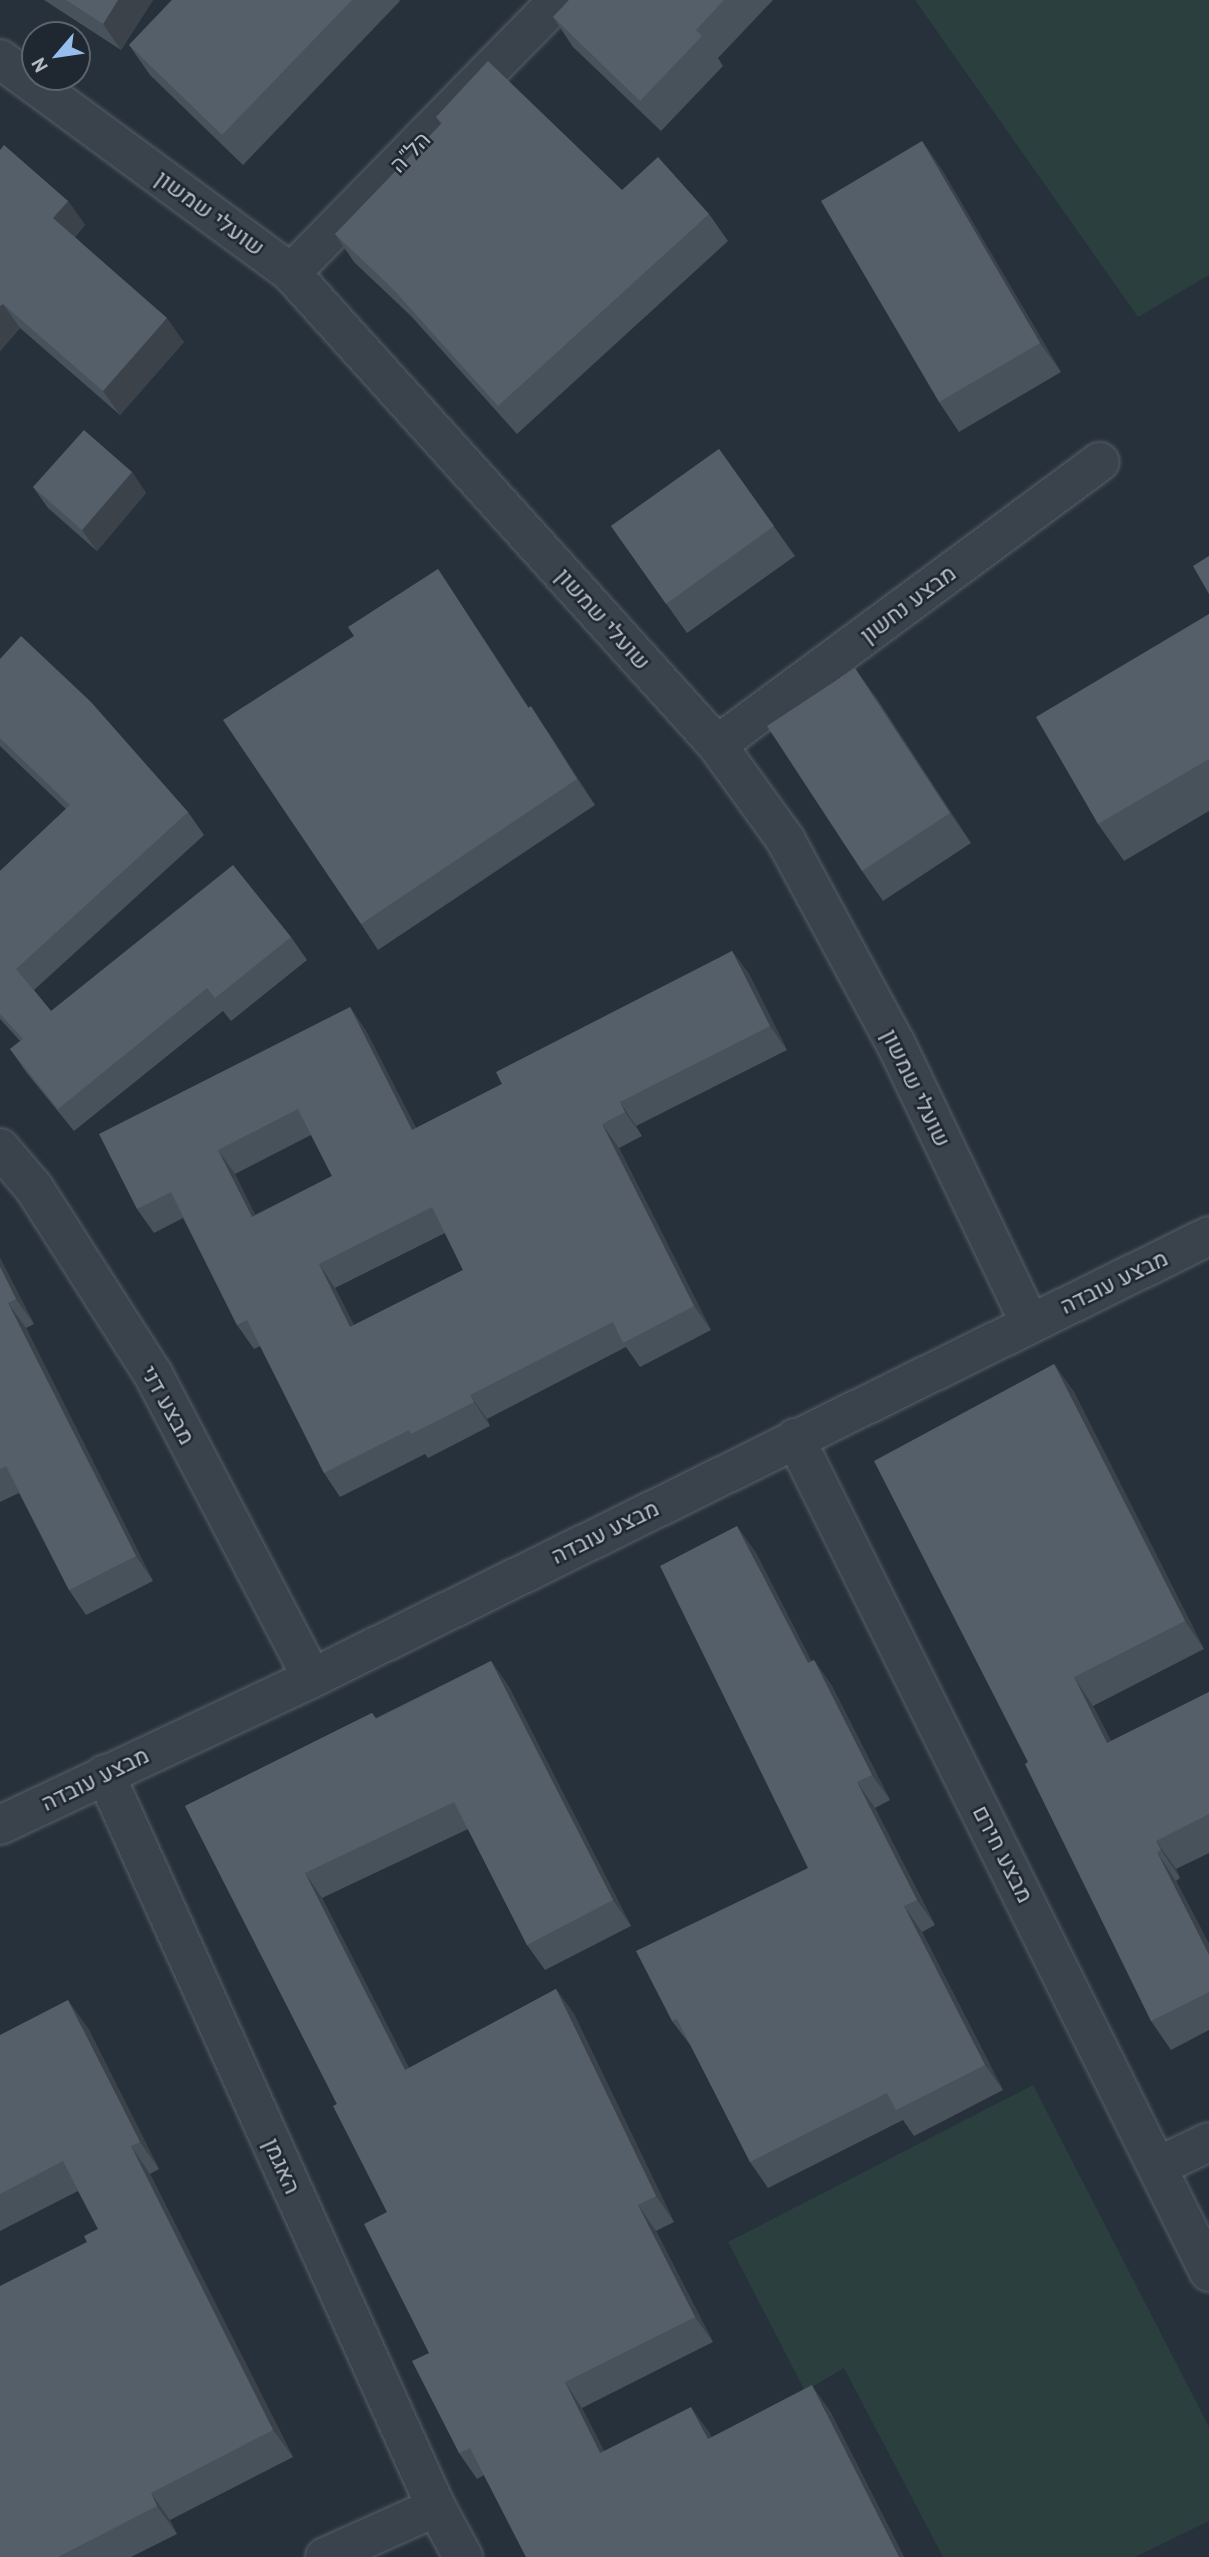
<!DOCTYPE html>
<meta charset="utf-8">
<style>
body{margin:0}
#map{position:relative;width:1209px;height:2557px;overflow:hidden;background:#26313b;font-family:"PT Sans",Heebo,sans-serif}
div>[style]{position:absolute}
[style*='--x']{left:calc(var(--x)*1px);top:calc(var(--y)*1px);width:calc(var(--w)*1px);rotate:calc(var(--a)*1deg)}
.green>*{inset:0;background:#2b3f3e}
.roads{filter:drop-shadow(0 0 2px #586069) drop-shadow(0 0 2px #586069)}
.minor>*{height:38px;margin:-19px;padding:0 19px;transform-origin:19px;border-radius:19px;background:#3a424b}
.wall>*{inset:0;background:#48525b}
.shaded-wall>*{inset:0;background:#3b424a}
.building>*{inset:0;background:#545f6a}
span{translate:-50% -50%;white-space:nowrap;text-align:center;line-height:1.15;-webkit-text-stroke:5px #1f2730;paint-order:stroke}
.street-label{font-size:23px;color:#b6bdc6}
.north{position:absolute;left:21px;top:21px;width:70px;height:70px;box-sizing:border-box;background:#1f2730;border:2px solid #5b636c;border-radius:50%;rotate:241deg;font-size:19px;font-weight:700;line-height:28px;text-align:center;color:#b6bdc6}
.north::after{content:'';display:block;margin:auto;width:24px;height:32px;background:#95beec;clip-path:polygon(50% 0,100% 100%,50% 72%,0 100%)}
</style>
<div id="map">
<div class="green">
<i style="clip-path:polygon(915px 0,1209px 0,1209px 275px,1138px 317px)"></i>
<i style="clip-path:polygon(1033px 2085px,1209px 2427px,1209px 2521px,1135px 2557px,943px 2557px,844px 2368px,805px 2391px,728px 2242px)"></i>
</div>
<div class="roads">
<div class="minor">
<i style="--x:0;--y:59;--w:361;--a:36.3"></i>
<i style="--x:291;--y:273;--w:636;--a:47.93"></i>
<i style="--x:717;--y:745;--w:116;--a:54.1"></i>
<i style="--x:785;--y:839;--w:233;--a:61.6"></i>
<i style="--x:896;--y:1044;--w:308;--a:64.4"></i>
<i style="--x:291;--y:273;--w:382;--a:-45.6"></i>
<i style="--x:717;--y:745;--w:476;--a:-36.5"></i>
<i style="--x:0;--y:1148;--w:52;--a:49.6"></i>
<i style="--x:34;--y:1188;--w:221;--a:57.4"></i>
<i style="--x:153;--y:1374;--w:343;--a:62.4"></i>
<i style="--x:795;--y:1438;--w:931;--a:63.6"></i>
<i style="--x:105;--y:1774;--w:804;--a:65.7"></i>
<i style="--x:436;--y:2507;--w:57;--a:61.6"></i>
<i style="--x:0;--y:1825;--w:345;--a:-25.2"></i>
<i style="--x:312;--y:1678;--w:1000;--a:-26.23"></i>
<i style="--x:1159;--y:2166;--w:55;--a:-25.6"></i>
<i style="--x:325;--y:2557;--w:122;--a:-24.2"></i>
</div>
</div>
<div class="wall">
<i style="clip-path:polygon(44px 0,153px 0,121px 50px)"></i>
<i style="clip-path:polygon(172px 0,399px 0,400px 1px,243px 165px,150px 75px,129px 45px)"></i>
<i style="clip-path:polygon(569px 0,773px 0,718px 58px,723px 66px,661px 131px,573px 47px,553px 17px)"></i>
<i style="clip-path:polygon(436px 117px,622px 190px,709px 214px,728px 241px,517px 434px,412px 317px,354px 262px,335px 234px,441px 124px)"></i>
<i style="clip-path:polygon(922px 141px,942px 170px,1061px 372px,959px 432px,939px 402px)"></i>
<i style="clip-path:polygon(0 150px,68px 201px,85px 225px,75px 237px,184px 342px,120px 415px,20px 328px,0 351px)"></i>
<i style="clip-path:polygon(719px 449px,795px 556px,687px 633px,611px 526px)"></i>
<i style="clip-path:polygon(132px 472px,146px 493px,97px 551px,48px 508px,33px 487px)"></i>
<i style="clip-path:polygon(438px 569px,455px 595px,529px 708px,548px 732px,595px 805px,378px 950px,361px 924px,354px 636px)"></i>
<i style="clip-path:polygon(1209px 614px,1209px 811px,1124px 861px,1098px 824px)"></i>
<i style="clip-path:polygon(0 659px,188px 812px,204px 835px,34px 990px,51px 1011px,291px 937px,307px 960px,231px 1021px,223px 1011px,74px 1131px,26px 1072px,10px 1049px,20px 1041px,0 1019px,0 871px,66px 809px,0 746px)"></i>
<i style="clip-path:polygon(876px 697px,971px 843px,883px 901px,862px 871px)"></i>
<i style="clip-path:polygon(evenodd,732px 951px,749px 974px,787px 1050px,636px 1126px,642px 1136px,619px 1148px,711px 1330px,640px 1367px,626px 1347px,487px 1419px,490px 1426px,428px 1458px,425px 1454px,340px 1497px,324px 1473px,260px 1346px,254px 1349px,237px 1325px,183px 1218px,154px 1233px,137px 1209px,350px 1007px,366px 1031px,416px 1128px,502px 1084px,732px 951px,311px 1135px,332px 1176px,255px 1215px,235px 1174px,311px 1135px,732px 951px,445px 1233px,463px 1270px,354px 1325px,335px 1288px,445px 1233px)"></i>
<i style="clip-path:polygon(0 1258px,34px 1324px,26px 1328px,153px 1581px,86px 1615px,69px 1590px,19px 1493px,0 1502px)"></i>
<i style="clip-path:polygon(1054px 1364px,1074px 1392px,1204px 1649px,1093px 1706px,1111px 1741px,1209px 1692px,1209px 1853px,1176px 1869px,1180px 1878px,1176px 1881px,1209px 1944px,1209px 2030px,1171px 2050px,1151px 2021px,1028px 1762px)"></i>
<i style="clip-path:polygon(755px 1551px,811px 1661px,814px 1660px,832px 1686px,890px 1800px,875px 1808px,935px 1925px,922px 1932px,1003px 2090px,914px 2136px,903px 2120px,768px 2188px,750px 2162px,691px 2046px,672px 2021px,808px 1868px)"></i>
<i style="clip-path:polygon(491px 1661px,509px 1687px,631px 1926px,545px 1970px,527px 1945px,468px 1829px,322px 1898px,409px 2068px,556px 1989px,574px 2014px,674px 2222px,656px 2231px,713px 2342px,582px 2408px,604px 2451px,709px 2432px,711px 2437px,830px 2411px,904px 2557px,526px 2557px,484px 2475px,477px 2479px,459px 2453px,387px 2212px,337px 2104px,185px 1806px,372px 1713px,376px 1718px)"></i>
<i style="clip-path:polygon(88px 2028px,159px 2169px,150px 2174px,293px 2457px,170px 2520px,177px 2534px,131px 2557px,0 2557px,87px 2242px,98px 2229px,78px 2191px,0 2231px,0 2035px)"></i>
</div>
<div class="shaded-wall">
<i style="clip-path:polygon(118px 0,153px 0,121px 50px,103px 24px)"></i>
<i style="clip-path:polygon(922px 141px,942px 170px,1061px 372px,1040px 343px)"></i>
<i style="clip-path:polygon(68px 201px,85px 225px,70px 242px,53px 218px)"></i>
<i style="clip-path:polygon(3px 304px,20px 328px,0 351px,0 306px)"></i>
<i style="clip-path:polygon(167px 318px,184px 342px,120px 415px,103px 391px)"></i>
<i style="clip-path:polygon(132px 472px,146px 493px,97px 551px,82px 530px)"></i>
<i style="clip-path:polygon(855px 668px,876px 697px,971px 843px,950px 813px)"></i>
<i style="clip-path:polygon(531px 706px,548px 732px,595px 805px,577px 779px)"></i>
<i style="clip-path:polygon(732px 951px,749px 974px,787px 1050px,770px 1026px)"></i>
<i style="clip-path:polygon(350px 1007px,366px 1031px,429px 1153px,412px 1130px)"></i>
<i style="clip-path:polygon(620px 1102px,636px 1126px,642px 1136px,625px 1112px)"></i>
<i style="clip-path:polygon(602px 1124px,619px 1148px,711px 1330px,694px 1306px)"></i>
<i style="clip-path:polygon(218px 1150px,235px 1174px,268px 1240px,252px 1217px)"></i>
<i style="clip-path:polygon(0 1258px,34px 1324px,16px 1299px,0 1267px)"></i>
<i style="clip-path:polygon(319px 1264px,335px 1288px,367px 1351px,350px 1327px)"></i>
<i style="clip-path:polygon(8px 1303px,26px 1328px,153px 1581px,136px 1556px)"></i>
<i style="clip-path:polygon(1054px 1364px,1074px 1392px,1204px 1649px,1185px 1621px)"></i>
<i style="clip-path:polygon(470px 1395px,487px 1419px,490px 1426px,474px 1402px)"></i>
<i style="clip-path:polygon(737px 1526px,755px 1551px,826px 1689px,808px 1663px)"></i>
<i style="clip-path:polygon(814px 1660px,832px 1686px,890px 1800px,872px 1775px)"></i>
<i style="clip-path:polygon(491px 1661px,509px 1687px,631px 1926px,613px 1900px)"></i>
<i style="clip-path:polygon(1074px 1677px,1093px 1706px,1126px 1771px,1107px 1743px)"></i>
<i style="clip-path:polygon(857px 1782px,875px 1808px,935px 1925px,917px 1900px)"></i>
<i style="clip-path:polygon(1156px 1841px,1176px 1869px,1180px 1878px,1161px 1850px)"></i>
<i style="clip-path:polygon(1157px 1852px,1176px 1881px,1209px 1944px,1209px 1955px)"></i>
<i style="clip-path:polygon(305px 1873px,322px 1898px,423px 2095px,405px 2070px)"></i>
<i style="clip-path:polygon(904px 1906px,922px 1932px,1003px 2090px,985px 2065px)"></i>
<i style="clip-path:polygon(556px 1989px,574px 2014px,674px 2222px,656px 2196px)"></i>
<i style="clip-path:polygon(68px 2000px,88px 2028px,159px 2169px,140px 2142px)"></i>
<i style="clip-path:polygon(131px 2146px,150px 2174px,293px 2457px,273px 2430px)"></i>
<i style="clip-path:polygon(638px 2205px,656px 2231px,713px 2342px,695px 2317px)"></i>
<i style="clip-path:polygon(565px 2382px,582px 2408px,618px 2478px,600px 2453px)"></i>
<i style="clip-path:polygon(812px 2385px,830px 2411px,904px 2557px,899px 2557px)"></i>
<i style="clip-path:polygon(691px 2407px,709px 2432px,725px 2464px,708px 2439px)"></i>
<i style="clip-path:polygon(151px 2493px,170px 2520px,177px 2534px,157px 2506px)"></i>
</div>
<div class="building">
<i style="clip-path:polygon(66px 0,118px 0,103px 24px)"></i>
<i style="clip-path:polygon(172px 0,352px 0,222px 135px,129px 45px)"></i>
<i style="clip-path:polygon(569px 0,724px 0,696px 30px,702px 36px,640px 101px,553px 17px)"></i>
<i style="clip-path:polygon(488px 61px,622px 190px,658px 157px,709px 214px,498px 406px,393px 289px,335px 234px,442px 123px,436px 117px)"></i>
<i style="clip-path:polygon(922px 141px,1040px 343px,939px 402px,821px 201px)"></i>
<i style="clip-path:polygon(4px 145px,68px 201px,53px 218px,167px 318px,103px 391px,3px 304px,0 306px,0 150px)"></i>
<i style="clip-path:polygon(84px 430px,132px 472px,82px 530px,33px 487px)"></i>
<i style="clip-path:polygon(719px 449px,774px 526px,666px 604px,611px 526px)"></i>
<i style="clip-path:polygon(1209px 556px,1209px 594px,1193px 566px)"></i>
<i style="clip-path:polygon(438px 569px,528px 708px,531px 706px,577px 779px,361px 924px,223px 720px,354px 636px,348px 627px)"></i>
<i style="clip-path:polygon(1209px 614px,1209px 759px,1098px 824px,1036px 717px)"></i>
<i style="clip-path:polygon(21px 636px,91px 702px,188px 812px,16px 969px,51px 1011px,233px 865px,291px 937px,215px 998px,207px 988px,58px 1109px,10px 1049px,23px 1039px,0 1014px,0 871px,70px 805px,0 738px,0 659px)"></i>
<i style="clip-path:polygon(855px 668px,950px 813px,862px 871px,767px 726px)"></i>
<i style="clip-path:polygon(evenodd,732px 951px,770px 1026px,620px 1102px,625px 1112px,602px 1124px,694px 1306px,623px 1343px,613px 1322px,470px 1395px,474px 1402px,411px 1434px,409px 1430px,324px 1473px,247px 1320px,237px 1325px,171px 1192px,137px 1209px,99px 1134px,350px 1007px,412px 1130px,502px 1084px,496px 1072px,732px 951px,298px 1109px,332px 1176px,252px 1217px,218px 1150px,298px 1109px,732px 951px,432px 1207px,463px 1270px,350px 1327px,319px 1264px,432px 1207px)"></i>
<i style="clip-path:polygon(0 1267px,16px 1299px,8px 1303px,136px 1556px,69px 1590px,6px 1466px,0 1469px)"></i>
<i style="clip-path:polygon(1054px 1364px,1185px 1621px,1074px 1677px,1107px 1743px,1209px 1692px,1209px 1814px,1156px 1841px,1161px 1850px,1157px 1852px,1209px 1955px,1209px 1992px,1151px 2021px,1025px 1764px,1028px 1762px,874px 1461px)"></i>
<i style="clip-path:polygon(737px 1526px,808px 1663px,814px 1660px,872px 1775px,857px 1782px,917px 1900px,904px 1906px,985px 2065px,896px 2110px,887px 2093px,750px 2162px,677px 2019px,672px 2021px,636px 1951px,808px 1868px,660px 1566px)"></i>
<i style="clip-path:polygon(491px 1661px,613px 1900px,527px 1945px,454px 1802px,305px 1873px,405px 2070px,556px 1989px,656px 2196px,638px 2205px,695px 2317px,565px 2382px,600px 2453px,691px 2407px,708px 2439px,812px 2385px,899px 2557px,526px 2557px,470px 2448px,459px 2453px,412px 2361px,429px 2353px,364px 2224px,387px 2212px,333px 2106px,337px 2104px,185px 1806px,372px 1713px,376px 1719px)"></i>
<i style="clip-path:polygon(68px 2000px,140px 2142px,131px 2146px,273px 2430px,151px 2493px,157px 2506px,58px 2557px,0 2557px,0 2286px,87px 2242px,84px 2236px,98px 2229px,63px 2161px,0 2194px,0 2035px)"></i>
</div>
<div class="street-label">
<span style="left:410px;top:152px;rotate:-46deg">הל"ה</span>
<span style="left:210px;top:213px;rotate:36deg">שועלי שמשון</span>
<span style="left:908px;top:604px;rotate:-37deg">מבצע נחשון</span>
<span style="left:603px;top:619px;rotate:48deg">שועלי שמשון</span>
<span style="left:916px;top:1088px;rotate:64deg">שועלי שמשון</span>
<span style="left:1114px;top:1282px;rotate:-26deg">מבצע עובדה</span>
<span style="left:168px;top:1405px;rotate:61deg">מבצע דני</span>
<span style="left:605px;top:1532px;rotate:-26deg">מבצע עובדה</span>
<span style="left:95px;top:1779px;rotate:-26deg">מבצע עובדה</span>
<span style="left:1003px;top:1854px;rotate:63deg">מבצע חירם</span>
<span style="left:282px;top:2166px;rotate:66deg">האגמן</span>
</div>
<div class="north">N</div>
</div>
